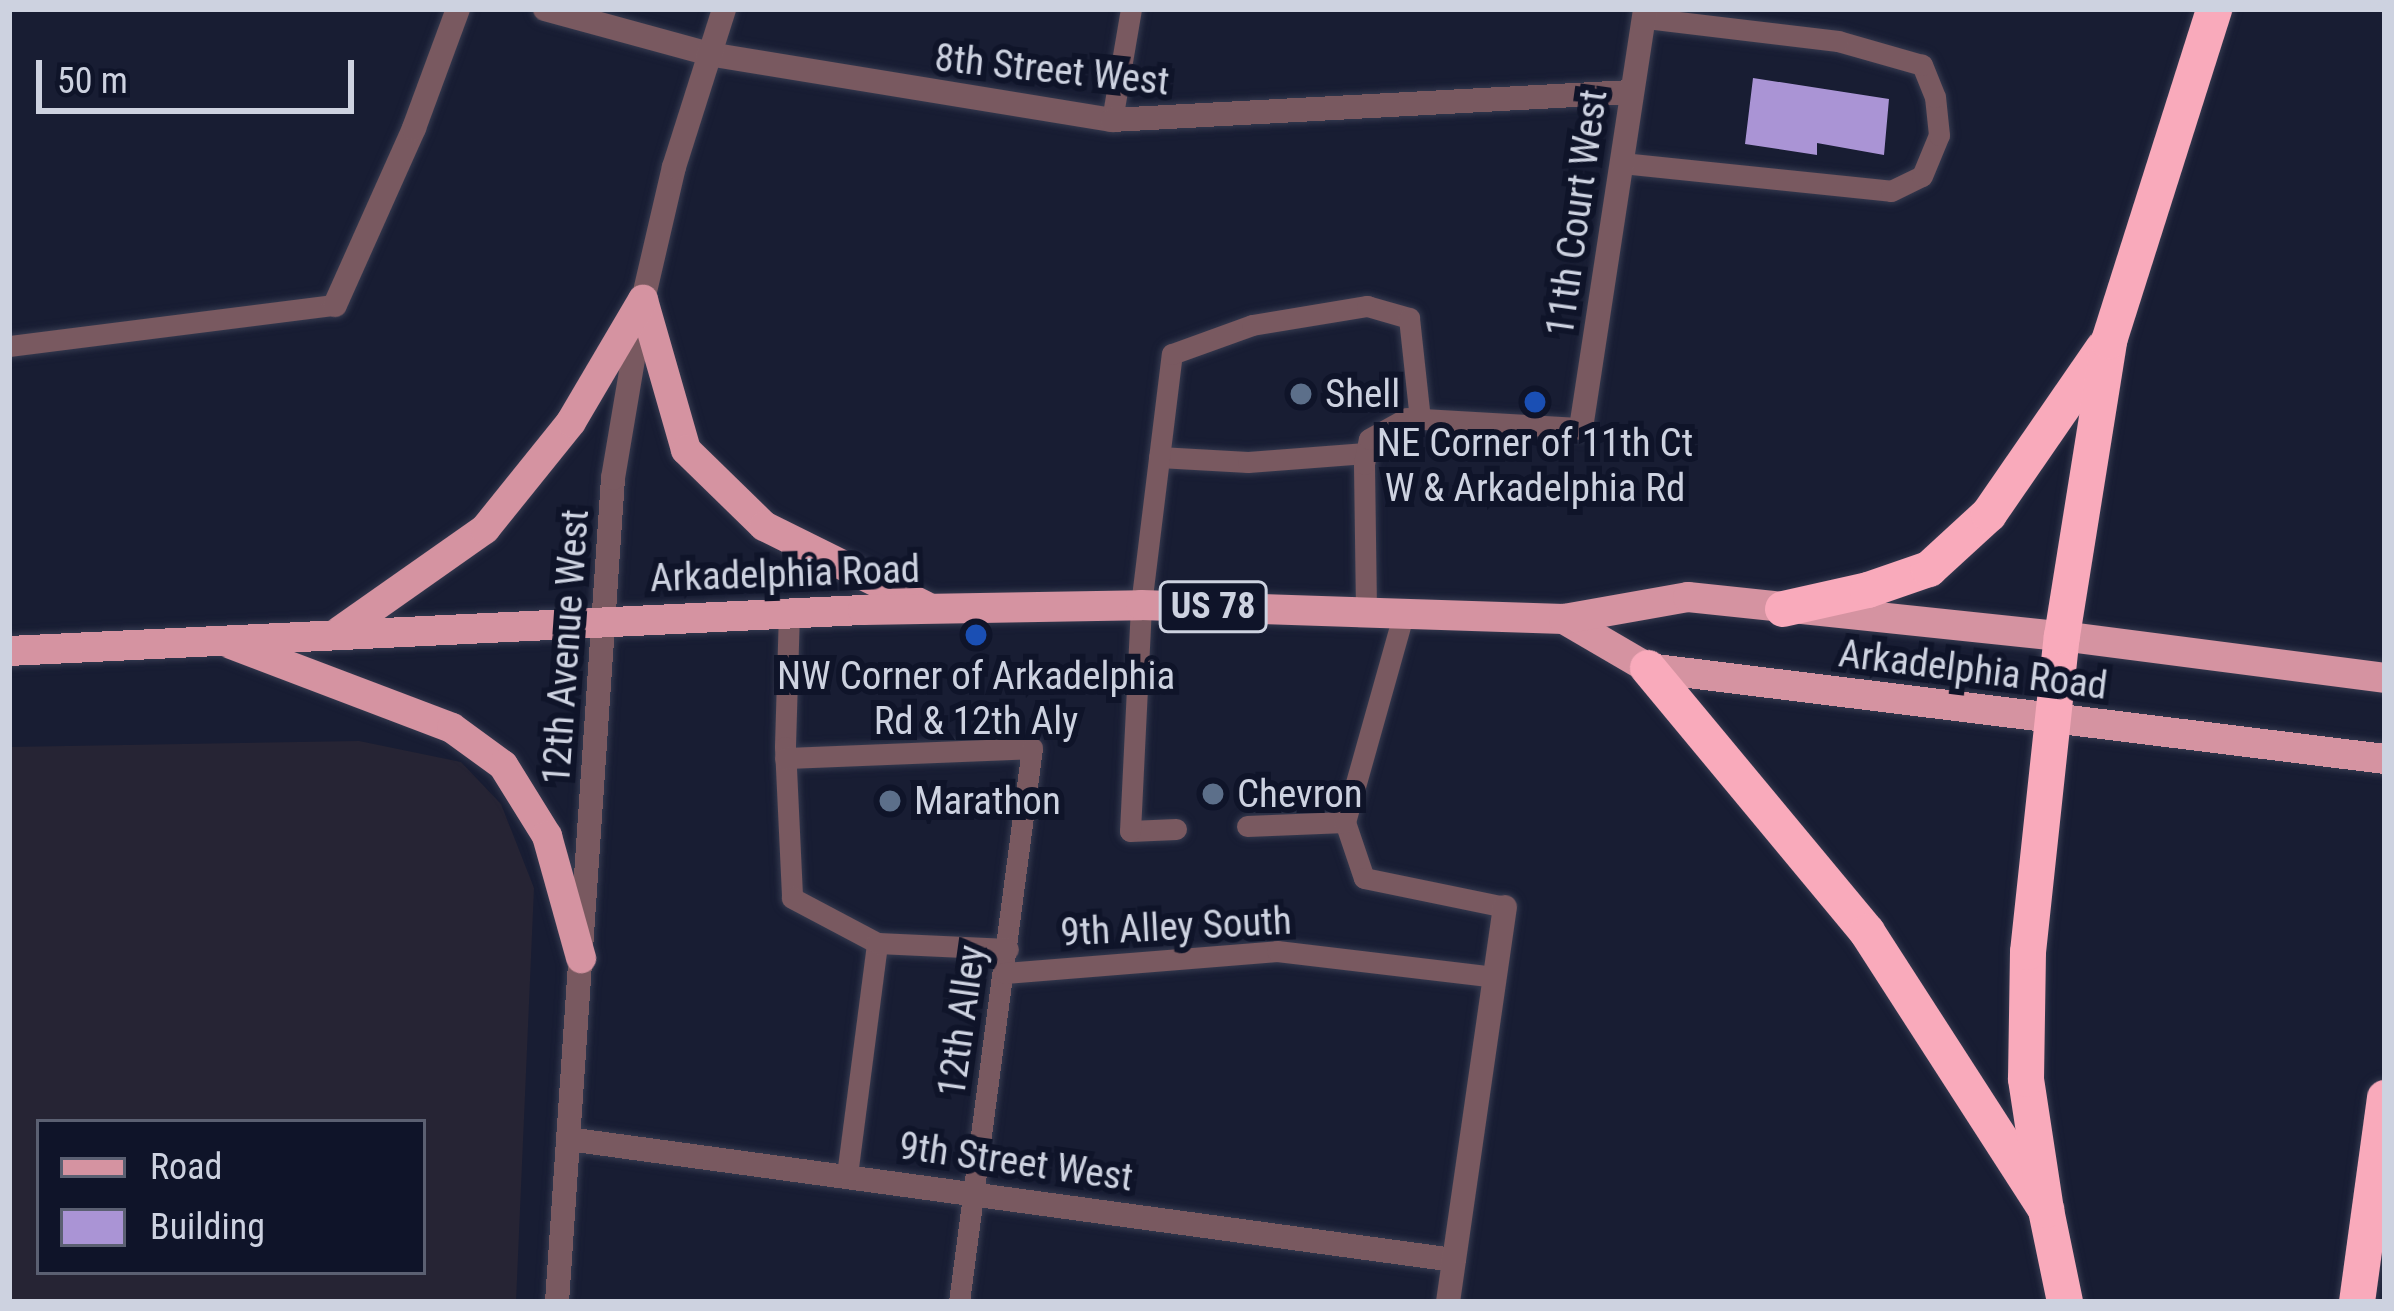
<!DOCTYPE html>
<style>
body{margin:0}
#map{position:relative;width:2394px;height:1311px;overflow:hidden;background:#181d33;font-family:"Roboto Condensed",sans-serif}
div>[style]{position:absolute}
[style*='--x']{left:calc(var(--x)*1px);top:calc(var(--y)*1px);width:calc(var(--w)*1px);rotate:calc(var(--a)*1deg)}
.industrial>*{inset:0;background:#262434}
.building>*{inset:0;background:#aa94d5}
.roads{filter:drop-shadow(0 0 3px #353a4f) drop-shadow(0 0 3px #353a4f)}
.service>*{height:21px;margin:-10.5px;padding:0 10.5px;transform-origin:10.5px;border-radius:10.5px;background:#795960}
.minor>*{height:24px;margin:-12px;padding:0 12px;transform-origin:12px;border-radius:12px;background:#795960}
.primary>*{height:30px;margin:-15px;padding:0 15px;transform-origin:15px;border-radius:15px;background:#d593a1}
.motorway>*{height:36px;margin:-18px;padding:0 18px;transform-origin:18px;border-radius:18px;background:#f9aabb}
.dots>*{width:33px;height:33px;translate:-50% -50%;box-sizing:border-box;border:6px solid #0f1429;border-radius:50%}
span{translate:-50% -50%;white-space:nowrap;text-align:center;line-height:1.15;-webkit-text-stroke:12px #0f1429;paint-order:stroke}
.shield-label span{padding:3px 9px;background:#0f1429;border:3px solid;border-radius:9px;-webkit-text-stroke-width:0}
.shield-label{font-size:36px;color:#cdd2e0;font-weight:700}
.street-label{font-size:39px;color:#cdd2e0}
.poi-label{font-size:39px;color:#cdd2e0}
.left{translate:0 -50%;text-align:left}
.frame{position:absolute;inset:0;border:12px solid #cdd2e0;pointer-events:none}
.legend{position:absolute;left:36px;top:1119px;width:390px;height:156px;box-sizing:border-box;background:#0f1429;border:3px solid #5b6072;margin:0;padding:15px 21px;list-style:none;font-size:36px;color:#cdd2e0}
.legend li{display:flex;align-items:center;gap:24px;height:60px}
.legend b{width:60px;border:3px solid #5b6072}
.scale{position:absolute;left:36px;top:60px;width:318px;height:54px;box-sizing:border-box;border:6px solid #cdd2e0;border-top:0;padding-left:15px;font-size:36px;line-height:42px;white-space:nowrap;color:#cdd2e0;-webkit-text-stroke:9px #0f1429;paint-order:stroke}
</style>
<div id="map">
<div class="industrial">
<i style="clip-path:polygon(evenodd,359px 741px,461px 762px,501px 804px,534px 888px,516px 1302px,9px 1302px,9px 747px,359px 741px,39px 1122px,423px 1122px,423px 1272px,39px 1272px,39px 1122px)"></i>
</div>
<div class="building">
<i style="clip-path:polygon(1753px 78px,1889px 99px,1884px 155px,1817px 143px,1817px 155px,1745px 144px)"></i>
</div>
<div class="roads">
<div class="service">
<i style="--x:1112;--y:120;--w:113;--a:-80.3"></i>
<i style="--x:1622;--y:163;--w:270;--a:5.9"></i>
<i style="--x:1891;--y:191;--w:34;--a:-26"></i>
<i style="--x:1922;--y:176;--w:44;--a:-67.5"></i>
<i style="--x:1939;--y:135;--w:38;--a:-96"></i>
<i style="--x:1935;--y:97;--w:35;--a:-112"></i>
<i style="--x:1922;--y:65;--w:87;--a:-164.1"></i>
<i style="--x:1838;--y:41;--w:195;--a:-173.2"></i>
<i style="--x:9;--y:346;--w:329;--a:-7.2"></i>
<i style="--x:1159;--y:457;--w:89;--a:3.2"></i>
<i style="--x:1248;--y:462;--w:118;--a:-4.4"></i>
<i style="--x:1366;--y:609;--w:145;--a:-90.8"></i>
<i style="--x:1364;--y:464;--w:25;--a:-79"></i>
<i style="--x:1369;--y:439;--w:43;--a:-28.9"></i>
<i style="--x:1407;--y:418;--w:174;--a:3.3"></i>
<i style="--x:789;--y:611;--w:136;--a:91.7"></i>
<i style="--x:785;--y:747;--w:151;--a:87.3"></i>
<i style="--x:792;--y:898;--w:96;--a:27.9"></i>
<i style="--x:785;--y:758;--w:247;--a:-2.3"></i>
<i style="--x:1032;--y:748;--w:559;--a:97.51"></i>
<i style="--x:1345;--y:822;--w:59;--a:71.3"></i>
<i style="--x:1364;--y:878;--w:144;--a:11.6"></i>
<i style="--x:1247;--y:826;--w:98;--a:-2.3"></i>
<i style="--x:1345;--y:822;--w:218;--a:-74.3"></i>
<i style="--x:1176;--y:829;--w:46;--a:177.5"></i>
<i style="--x:1130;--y:831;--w:226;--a:-87.2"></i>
<i style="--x:1141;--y:605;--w:253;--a:-83"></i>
<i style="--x:1172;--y:354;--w:85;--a:-19.9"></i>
<i style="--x:1252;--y:325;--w:117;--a:-9.4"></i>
<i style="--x:1367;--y:306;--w:44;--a:15.9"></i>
<i style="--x:1409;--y:318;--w:102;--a:83.8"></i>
<i style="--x:1005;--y:973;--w:273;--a:-4.6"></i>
<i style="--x:1277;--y:951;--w:219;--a:6.8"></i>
<i style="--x:847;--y:1175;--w:234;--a:-82.6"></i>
<i style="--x:877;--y:943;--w:131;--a:2.6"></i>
</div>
<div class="minor">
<i style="--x:545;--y:9;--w:170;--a:15.3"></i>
<i style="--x:709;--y:54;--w:408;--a:9.3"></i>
<i style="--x:1112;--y:120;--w:520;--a:-3.09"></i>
<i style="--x:335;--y:305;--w:194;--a:-65.9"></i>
<i style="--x:414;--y:128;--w:127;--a:-69.7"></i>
<i style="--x:1581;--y:428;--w:424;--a:-81.3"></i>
<i style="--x:568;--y:1139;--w:894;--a:7.78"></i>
<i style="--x:557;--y:1302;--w:826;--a:-86.11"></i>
<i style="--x:613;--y:478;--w:181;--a:-80.4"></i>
<i style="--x:643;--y:300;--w:137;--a:-76.9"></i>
<i style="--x:674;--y:167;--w:166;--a:-72.4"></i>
<i style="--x:1448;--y:1302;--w:399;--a:-81.8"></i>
</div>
<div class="primary">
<i style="--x:643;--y:300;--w:156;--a:74"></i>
<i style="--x:686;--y:450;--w:109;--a:44.3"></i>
<i style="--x:764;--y:526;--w:180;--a:26.4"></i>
<i style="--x:1564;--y:619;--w:97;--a:30.3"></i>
<i style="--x:1648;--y:668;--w:743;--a:7.04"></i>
<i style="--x:340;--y:631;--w:177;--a:-35.1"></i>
<i style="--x:485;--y:529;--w:137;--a:-51.2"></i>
<i style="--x:571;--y:422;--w:142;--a:-59.5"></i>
<i style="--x:231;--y:644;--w:236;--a:20.8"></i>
<i style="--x:452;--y:728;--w:63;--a:36"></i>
<i style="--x:503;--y:765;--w:84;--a:58.2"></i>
<i style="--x:547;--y:836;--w:127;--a:74.4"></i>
<i style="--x:9;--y:651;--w:855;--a:-2.75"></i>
<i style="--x:863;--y:610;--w:278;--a:-1"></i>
<i style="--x:1141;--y:605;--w:423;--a:1.9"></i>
<i style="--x:1564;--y:619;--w:126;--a:-10.1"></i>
<i style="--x:1688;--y:597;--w:376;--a:6"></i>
<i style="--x:2062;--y:636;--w:326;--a:7.4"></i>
</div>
<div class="motorway">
<i style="--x:1783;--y:609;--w:87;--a:-12.6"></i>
<i style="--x:1868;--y:590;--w:65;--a:-19"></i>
<i style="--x:1929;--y:569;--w:81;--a:-42.5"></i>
<i style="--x:1989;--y:514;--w:201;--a:-55.4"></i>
<i style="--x:1648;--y:668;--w:343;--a:50.3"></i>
<i style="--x:1867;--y:932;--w:331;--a:57.2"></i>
<i style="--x:2046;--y:1210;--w:94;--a:78.3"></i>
<i style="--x:2046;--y:1210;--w:133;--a:-98.7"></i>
<i style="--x:2026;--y:1079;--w:127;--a:-89.1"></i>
<i style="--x:2028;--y:952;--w:318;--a:-83.9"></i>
<i style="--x:2062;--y:636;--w:299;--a:-80.9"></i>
<i style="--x:2109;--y:341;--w:348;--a:-72.4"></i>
<i style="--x:2357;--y:1302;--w:206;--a:-82.2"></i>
</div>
</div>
<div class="dots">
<i style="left:1301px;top:394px;background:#5c6f8a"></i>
<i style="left:1535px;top:402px;background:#1a4fb4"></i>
<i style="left:976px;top:635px;background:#1a4fb4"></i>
<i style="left:1213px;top:794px;background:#5c6f8a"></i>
<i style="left:890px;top:801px;background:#5c6f8a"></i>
</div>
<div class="shield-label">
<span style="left:1213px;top:607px">US 78</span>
</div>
<div class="street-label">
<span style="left:1052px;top:70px;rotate:6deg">8th Street West</span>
<span style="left:1577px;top:213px;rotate:-82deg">11th Court West</span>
<span style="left:785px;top:574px;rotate:-2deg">Arkadelphia Road</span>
<span style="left:566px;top:647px;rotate:-86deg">12th Avenue West</span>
<span style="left:1973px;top:670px;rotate:7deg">Arkadelphia Road</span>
<span style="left:1176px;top:927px;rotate:-3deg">9th Alley South</span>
<span style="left:962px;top:1021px;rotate:-82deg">12th Alley</span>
<span style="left:1016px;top:1162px;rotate:8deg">9th Street West</span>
</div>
<div class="poi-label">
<span class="left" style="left:1325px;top:394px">Shell</span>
<span style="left:1535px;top:466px">NE Corner of 11th Ct<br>W &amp; Arkadelphia Rd</span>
<span style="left:976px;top:699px">NW Corner of Arkadelphia<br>Rd &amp; 12th Aly</span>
<span class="left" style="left:1237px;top:794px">Chevron</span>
<span class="left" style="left:914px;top:801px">Marathon</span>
</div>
<div class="frame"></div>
<ul class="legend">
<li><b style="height:15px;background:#d593a1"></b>Road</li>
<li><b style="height:33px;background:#aa94d5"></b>Building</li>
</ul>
<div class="scale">50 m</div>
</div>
